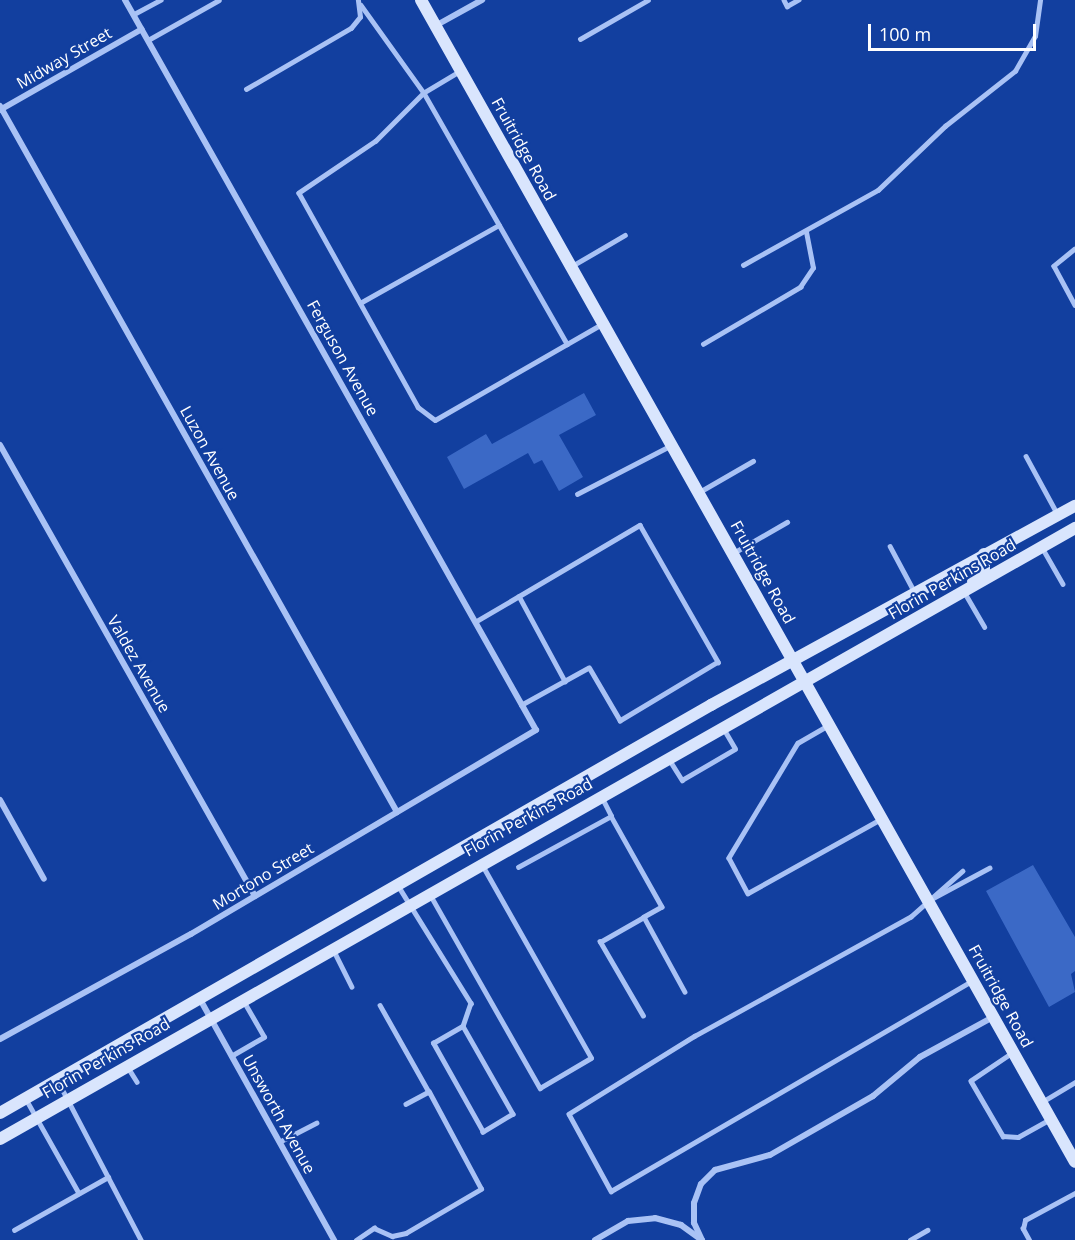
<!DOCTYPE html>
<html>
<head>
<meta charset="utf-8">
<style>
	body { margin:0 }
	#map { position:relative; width:1075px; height:1240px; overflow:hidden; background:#123f9f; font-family:"Open Sans",sans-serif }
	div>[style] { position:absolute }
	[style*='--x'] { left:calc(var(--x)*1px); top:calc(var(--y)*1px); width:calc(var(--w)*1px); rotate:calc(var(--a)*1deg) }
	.building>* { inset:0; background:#3b69c6 }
	.service>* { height:4.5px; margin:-2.25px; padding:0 2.25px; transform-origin:2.25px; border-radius:2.25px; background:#a9c2f5 }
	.minor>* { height:6px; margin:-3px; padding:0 3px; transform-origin:3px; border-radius:3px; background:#a9c2f5 }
	.secondary>* { height:12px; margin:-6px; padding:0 6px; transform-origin:6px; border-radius:6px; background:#d9e5fd }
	span { translate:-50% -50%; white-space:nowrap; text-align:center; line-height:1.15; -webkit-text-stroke:4.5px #123f9f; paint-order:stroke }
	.street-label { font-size:16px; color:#fff }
	.scale { position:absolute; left:868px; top:24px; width:168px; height:27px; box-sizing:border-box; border:3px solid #fff; border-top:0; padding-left:8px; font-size:18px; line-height:21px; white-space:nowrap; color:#fff; -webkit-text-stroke:4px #123f9f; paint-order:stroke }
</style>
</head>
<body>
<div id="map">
	<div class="building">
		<i style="clip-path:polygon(584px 393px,596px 415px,559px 435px,583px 477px,559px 491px,542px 460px,534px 464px,528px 453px,464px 489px,447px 457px,486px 434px,492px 444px)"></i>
		<i style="clip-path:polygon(1033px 865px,1075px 937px,1075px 971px,1071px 974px,1075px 992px,1049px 1007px,986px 891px)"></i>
	</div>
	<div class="service">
		<i style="--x:784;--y:0;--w:7;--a:63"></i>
		<i style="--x:787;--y:6;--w:13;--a:-29"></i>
		<i style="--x:361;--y:5;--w:108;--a:54.4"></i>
		<i style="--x:424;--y:93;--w:289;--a:60.3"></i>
		<i style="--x:134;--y:14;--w:30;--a:-28"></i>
		<i style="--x:580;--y:39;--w:78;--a:-29.8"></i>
		<i style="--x:148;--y:40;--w:81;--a:-29.4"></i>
		<i style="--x:459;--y:72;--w:41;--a:149"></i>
		<i style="--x:424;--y:93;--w:68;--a:135"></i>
		<i style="--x:376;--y:141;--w:93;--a:146"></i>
		<i style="--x:299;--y:193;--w:245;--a:60.9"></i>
		<i style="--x:418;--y:407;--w:21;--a:37"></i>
		<i style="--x:435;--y:420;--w:193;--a:-29.9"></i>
		<i style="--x:246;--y:89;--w:121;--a:-30.2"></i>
		<i style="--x:351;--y:28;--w:14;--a:-51"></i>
		<i style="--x:360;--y:17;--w:17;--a:-97"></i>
		<i style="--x:1075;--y:249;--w:27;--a:141"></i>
		<i style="--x:1054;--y:266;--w:44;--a:61.7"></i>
		<i style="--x:743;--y:265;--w:154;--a:-29.1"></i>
		<i style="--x:878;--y:190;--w:93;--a:-43.7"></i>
		<i style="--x:945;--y:126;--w:89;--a:-38.2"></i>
		<i style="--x:1015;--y:71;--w:40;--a:-60.3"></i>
		<i style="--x:1035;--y:36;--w:36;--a:-82"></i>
		<i style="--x:572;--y:266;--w:61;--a:-30.3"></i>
		<i style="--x:360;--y:303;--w:159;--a:-29.3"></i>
		<i style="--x:703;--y:344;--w:113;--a:-30.4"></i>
		<i style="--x:800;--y:287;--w:23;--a:-56"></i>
		<i style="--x:813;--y:268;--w:37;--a:-101"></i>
		<i style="--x:1026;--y:456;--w:67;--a:61.5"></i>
		<i style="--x:701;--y:491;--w:60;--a:-30"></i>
		<i style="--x:577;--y:494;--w:105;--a:-27.3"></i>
		<i style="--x:890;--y:546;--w:51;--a:61.9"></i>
		<i style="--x:1043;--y:549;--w:40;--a:60.3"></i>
		<i style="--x:735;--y:552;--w:60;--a:-30"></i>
		<i style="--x:965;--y:593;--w:39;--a:60"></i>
		<i style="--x:519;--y:596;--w:97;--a:61.6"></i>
		<i style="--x:475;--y:622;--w:191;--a:-30.5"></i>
		<i style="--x:640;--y:525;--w:158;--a:60.3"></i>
		<i style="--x:718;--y:662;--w:114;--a:149"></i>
		<i style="--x:620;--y:721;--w:61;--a:-120.3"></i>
		<i style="--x:589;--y:668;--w:77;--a:151.1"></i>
		<i style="--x:828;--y:726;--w:34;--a:150"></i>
		<i style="--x:798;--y:743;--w:134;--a:121"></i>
		<i style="--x:729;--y:858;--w:40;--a:62"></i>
		<i style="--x:748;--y:893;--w:152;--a:-29.1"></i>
		<i style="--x:669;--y:759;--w:25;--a:58"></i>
		<i style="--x:682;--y:780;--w:61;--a:-30.3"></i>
		<i style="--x:735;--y:749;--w:22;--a:-120"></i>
		<i style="--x:611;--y:816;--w:104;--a:60.7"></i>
		<i style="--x:662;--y:907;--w:21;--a:151"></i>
		<i style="--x:644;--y:917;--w:85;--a:61.3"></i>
		<i style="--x:518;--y:867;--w:106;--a:-28.7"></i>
		<i style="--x:611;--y:816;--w:20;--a:-117"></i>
		<i style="--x:963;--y:871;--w:69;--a:138.5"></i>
		<i style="--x:911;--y:917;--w:247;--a:151.1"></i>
		<i style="--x:695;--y:1036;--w:148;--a:148.2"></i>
		<i style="--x:569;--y:1114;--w:88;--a:61.4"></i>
		<i style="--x:611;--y:1191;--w:418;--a:-30.2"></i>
		<i style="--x:399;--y:887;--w:137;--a:58.2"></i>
		<i style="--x:471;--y:1003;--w:24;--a:109"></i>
		<i style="--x:431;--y:896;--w:221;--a:60.4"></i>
		<i style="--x:540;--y:1088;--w:59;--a:-30.5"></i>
		<i style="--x:591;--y:1058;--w:219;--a:-119.5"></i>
		<i style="--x:933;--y:898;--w:64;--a:-28.2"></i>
		<i style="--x:333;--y:949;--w:42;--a:63.4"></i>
		<i style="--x:380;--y:1005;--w:100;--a:60.6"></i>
		<i style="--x:643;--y:1016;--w:86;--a:-120.2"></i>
		<i style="--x:600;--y:942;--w:51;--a:-29.6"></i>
		<i style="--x:463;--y:1026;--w:101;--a:60.4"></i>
		<i style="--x:513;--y:1114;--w:35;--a:149"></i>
		<i style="--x:483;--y:1132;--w:102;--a:-119.3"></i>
		<i style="--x:433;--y:1043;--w:34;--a:-30"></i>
		<i style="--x:1011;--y:1054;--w:48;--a:146"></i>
		<i style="--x:971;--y:1081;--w:64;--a:59.8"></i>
		<i style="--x:1003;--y:1136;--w:15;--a:4"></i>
		<i style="--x:1018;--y:1137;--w:37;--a:-29"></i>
		<i style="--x:231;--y:1056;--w:38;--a:-30"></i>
		<i style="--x:264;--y:1037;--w:39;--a:-120"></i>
		<i style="--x:129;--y:1069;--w:15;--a:58"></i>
		<i style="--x:58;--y:1081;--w:179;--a:62.4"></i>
		<i style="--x:26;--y:1099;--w:108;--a:60.6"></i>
		<i style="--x:1042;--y:1102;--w:39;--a:-31"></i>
		<i style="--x:279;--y:1142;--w:42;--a:-27.2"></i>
		<i style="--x:14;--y:1230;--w:108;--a:-29.4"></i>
		<i style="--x:356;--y:1240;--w:22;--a:-34"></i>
		<i style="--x:374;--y:1228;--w:20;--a:24"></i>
		<i style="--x:392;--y:1236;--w:14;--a:-12"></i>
		<i style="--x:406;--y:1233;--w:87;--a:-30.4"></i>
		<i style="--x:481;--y:1189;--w:110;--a:-118.2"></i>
		<i style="--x:429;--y:1092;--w:26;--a:152"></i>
		<i style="--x:910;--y:1240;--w:20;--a:-30"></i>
		<i style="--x:1029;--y:1240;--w:13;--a:-119"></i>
		<i style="--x:1023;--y:1229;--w:9;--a:-77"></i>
		<i style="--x:1025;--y:1220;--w:57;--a:-28.4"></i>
	</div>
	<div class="minor">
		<i style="--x:435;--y:26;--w:54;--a:-29"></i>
		<i style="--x:0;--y:106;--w:810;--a:60.65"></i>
		<i style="--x:0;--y:110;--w:163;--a:-29.7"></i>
		<i style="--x:0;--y:445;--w:518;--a:60.52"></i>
		<i style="--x:0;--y:800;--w:90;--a:60.9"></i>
		<i style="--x:201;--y:1001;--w:274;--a:60.9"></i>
		<i style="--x:0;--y:1039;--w:218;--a:-28.8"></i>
		<i style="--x:191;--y:934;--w:401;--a:-30.6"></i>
		<i style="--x:536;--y:730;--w:838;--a:-119.38"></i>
		<i style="--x:595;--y:1240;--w:38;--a:-30"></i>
		<i style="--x:628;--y:1221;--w:27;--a:-6"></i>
		<i style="--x:655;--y:1218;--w:27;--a:15"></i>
		<i style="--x:681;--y:1225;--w:26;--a:36"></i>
		<i style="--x:702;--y:1240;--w:19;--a:-115"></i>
		<i style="--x:694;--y:1223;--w:20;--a:-90"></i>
		<i style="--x:694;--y:1203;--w:20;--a:-70"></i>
		<i style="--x:701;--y:1184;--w:20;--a:-45"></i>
		<i style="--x:715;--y:1170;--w:57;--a:-15.3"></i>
		<i style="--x:770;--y:1155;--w:119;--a:-29.8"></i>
		<i style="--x:873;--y:1096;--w:61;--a:-39.7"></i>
		<i style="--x:920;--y:1057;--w:83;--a:-28.7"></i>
	</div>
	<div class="secondary">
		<i style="--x:421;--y:0;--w:1333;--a:60.63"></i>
		<i style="--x:973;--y:581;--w:17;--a:-50"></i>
		<i style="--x:984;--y:568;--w:14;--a:-90"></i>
		<i style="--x:0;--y:1113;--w:820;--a:-29.85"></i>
		<i style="--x:711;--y:705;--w:415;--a:-28.7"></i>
		<i style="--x:0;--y:1139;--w:1237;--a:-29.61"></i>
	</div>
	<div class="street-label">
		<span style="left:64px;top:58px;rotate:-30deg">Midway Street</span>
		<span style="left:524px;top:149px;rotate:61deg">Fruitridge Road</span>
		<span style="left:343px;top:358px;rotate:61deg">Ferguson Avenue</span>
		<span style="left:210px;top:453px;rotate:61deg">Luzon Avenue</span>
		<span style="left:763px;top:572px;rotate:61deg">Fruitridge Road</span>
		<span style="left:952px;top:579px;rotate:-30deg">Florin Perkins Road</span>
		<span style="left:139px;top:664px;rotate:60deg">Valdez Avenue</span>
		<span style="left:528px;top:817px;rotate:-29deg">Florin Perkins Road</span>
		<span style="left:263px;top:876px;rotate:-31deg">Mortono Street</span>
		<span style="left:1001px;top:996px;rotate:61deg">Fruitridge Road</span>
		<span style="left:106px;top:1058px;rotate:-30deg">Florin Perkins Road</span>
		<span style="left:279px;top:1114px;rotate:61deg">Unsworth Avenue</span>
	</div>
	<div class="scale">100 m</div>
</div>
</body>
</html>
